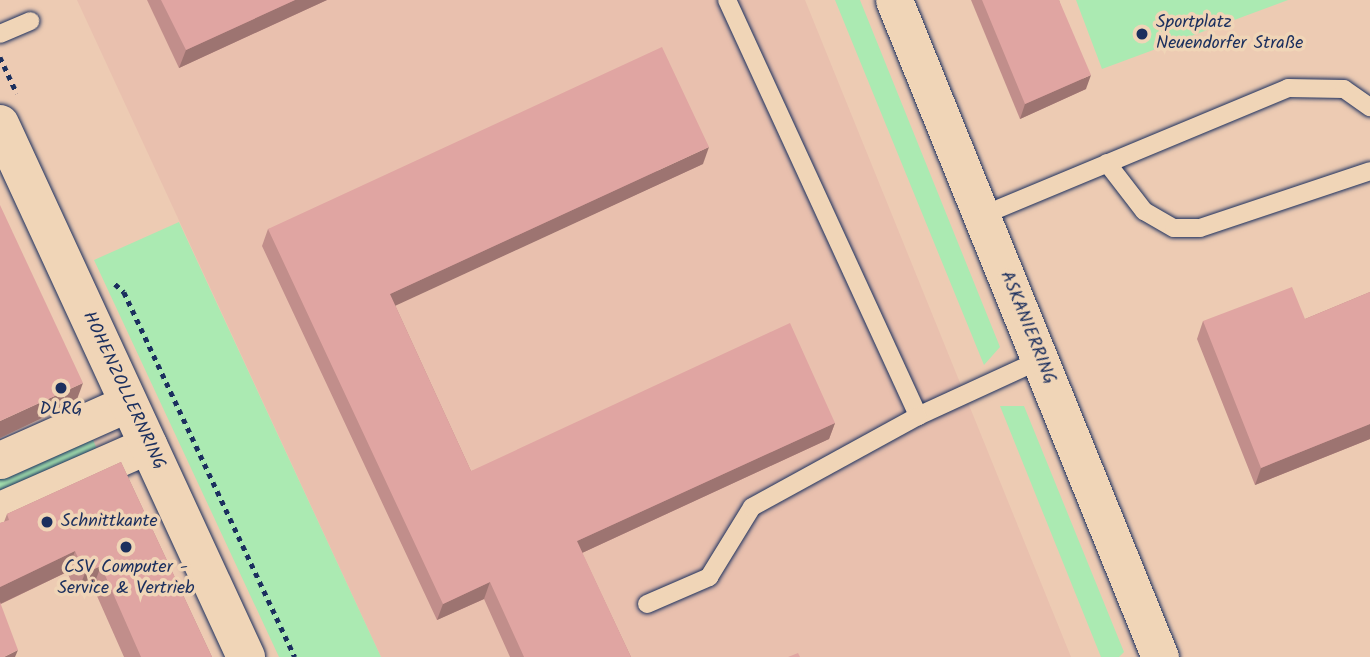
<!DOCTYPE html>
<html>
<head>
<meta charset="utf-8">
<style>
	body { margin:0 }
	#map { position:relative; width:1370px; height:657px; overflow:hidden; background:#edcbb3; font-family:Kalam,sans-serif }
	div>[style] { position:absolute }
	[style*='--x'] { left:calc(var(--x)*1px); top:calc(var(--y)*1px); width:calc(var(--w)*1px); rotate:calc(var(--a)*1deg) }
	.built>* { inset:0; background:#e9c0ae }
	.green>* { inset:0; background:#abeab2 }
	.path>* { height:4.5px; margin-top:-2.25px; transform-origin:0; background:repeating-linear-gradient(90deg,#1b2f5e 0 5px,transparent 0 10px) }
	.roads { filter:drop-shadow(0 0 2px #1b2f5e) drop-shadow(0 0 2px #1b2f5e) }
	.lane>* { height:18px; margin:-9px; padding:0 9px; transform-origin:9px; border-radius:9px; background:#f0d5b7 }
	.street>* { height:37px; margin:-18.5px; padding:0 18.5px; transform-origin:18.5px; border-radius:18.5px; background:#f0d5b7 }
	.secondary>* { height:38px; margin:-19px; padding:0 19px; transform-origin:19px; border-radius:19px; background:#f0d5b7 }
	.wall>* { inset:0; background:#c18e8b }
	.shaded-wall>* { inset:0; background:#9d7471 }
	.building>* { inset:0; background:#e0a5a2 }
	.dots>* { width:19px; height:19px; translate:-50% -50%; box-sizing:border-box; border:4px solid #f0d5b7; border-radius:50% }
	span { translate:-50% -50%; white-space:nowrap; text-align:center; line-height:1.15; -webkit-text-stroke:7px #f0d5b7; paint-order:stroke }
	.poi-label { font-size:18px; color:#1b2f5e }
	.left { translate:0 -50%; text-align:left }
	.street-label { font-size:18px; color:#1b2f5e }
</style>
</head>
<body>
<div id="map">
	<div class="built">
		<i style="clip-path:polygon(77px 0,805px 0,1071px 657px,381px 657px)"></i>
	</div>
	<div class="green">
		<i style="clip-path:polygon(835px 0,860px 0,1000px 347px,984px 365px)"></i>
		<i style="clip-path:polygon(1076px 0,1288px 0,1102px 69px)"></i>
		<i style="clip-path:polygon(179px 222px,381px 657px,279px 657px,94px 260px)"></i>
		<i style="clip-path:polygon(1000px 406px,1024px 406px,1124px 652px,1119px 657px,1101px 657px)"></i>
		<i style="clip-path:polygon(92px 437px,98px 452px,0 500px,0 474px)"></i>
	</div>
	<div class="path">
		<i style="--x:0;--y:57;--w:40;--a:65"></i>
		<i style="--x:115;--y:284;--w:12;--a:42"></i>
		<i style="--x:124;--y:292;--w:403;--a:64.9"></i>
	</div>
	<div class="roads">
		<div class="lane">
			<i style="--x:727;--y:0;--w:458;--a:65.3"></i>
			<i style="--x:918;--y:416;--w:134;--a:-24.7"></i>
			<i style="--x:0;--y:34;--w:33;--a:-23"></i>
			<i style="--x:1107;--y:163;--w:61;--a:52.4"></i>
			<i style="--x:1144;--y:211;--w:34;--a:30"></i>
			<i style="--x:1174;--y:228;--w:26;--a:0"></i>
			<i style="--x:1200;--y:228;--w:179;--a:-18.5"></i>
			<i style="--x:981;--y:216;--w:333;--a:-22.6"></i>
			<i style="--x:1288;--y:88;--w:56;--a:1"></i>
			<i style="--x:1344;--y:89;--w:32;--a:35"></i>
			<i style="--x:647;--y:604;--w:68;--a:-23.5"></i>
			<i style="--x:709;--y:577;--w:82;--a:-58.4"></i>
			<i style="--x:752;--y:507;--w:189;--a:-28.7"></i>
		</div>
		<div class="street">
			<i style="--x:894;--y:0;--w:709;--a:67.96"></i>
			<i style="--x:0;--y:460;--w:140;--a:-24"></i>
			<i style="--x:0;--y:510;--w:162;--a:-23.7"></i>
		</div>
		<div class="secondary">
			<i style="--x:0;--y:124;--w:587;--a:65.22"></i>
		</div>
	</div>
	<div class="wall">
		<i style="clip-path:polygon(147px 0,327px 0,179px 68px)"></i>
		<i style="clip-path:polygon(971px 0,1059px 0,1086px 89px,1020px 119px)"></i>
		<i style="clip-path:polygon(703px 164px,395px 305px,471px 471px,835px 423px,829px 439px,582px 553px,631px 657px,510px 657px,484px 599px,437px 620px,262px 246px,268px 229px)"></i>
		<i style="clip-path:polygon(1370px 292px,1370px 439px,1255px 485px,1197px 339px,1203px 321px,1305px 319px)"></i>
		<i style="clip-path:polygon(121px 462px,212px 657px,124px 657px,93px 587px,77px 594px,67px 572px,1px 604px,0 657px,0 523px,4px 522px,7px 514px)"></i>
	</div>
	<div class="shaded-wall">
		<i style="clip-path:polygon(295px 0,327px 0,179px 68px,186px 50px)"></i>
		<i style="clip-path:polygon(1091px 75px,1086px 89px,1020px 119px,1025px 104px)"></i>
		<i style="clip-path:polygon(709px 147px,703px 164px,384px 311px,390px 294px)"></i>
		<i style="clip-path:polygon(83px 383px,76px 402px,0 438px,0 421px)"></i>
		<i style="clip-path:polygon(835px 423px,829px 439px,571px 558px,577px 541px)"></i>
		<i style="clip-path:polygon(1370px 424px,1370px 439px,1255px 485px,1261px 468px)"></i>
		<i style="clip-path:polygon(75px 551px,67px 572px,0 604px,0 587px)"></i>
		<i style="clip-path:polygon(101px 566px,93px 587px,77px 594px,85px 573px)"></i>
		<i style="clip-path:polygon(490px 582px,484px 599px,437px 620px,443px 604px)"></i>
		<i style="clip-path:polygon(18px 650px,15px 657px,4px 657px)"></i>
	</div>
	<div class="building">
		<i style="clip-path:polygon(161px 0,295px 0,186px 50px)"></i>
		<i style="clip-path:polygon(982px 0,1059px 0,1091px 75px,1025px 104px)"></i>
		<i style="clip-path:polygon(662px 47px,709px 147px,390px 294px,471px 471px,790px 323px,835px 423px,577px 541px,631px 657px,524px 657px,490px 582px,443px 604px,268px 229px)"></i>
		<i style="clip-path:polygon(0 205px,83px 383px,0 421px)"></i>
		<i style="clip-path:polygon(1292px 287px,1305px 319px,1370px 292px,1370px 424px,1261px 468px,1203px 321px)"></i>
		<i style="clip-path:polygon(121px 462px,212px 657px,141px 657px,101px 566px,85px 573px,75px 551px,0 587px,0 523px,9px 520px,7px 514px)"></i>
		<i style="clip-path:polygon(0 602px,18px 650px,4px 657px,0 657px)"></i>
		<i style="clip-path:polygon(798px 653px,800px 657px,788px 657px)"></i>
	</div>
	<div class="dots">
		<i style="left:1142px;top:34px;background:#1b2f5e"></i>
		<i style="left:61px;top:388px;background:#1b2f5e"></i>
		<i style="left:47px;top:522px;background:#1b2f5e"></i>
		<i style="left:126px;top:547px;background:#1b2f5e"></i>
	</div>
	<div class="poi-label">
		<span class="left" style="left:1156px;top:34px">Sportplatz<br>Neuendorfer Straße</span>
		<span style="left:61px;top:410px">DLRG</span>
		<span class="left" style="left:61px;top:522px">Schnittkante</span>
		<span style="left:126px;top:579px">CSV Computer -<br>Service &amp; Vertrieb</span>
	</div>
	<div class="street-label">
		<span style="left:1027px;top:328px;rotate:68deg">ASKANIERRING</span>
		<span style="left:123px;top:391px;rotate:65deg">HOHENZOLLERNRING</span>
	</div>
</div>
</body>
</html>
